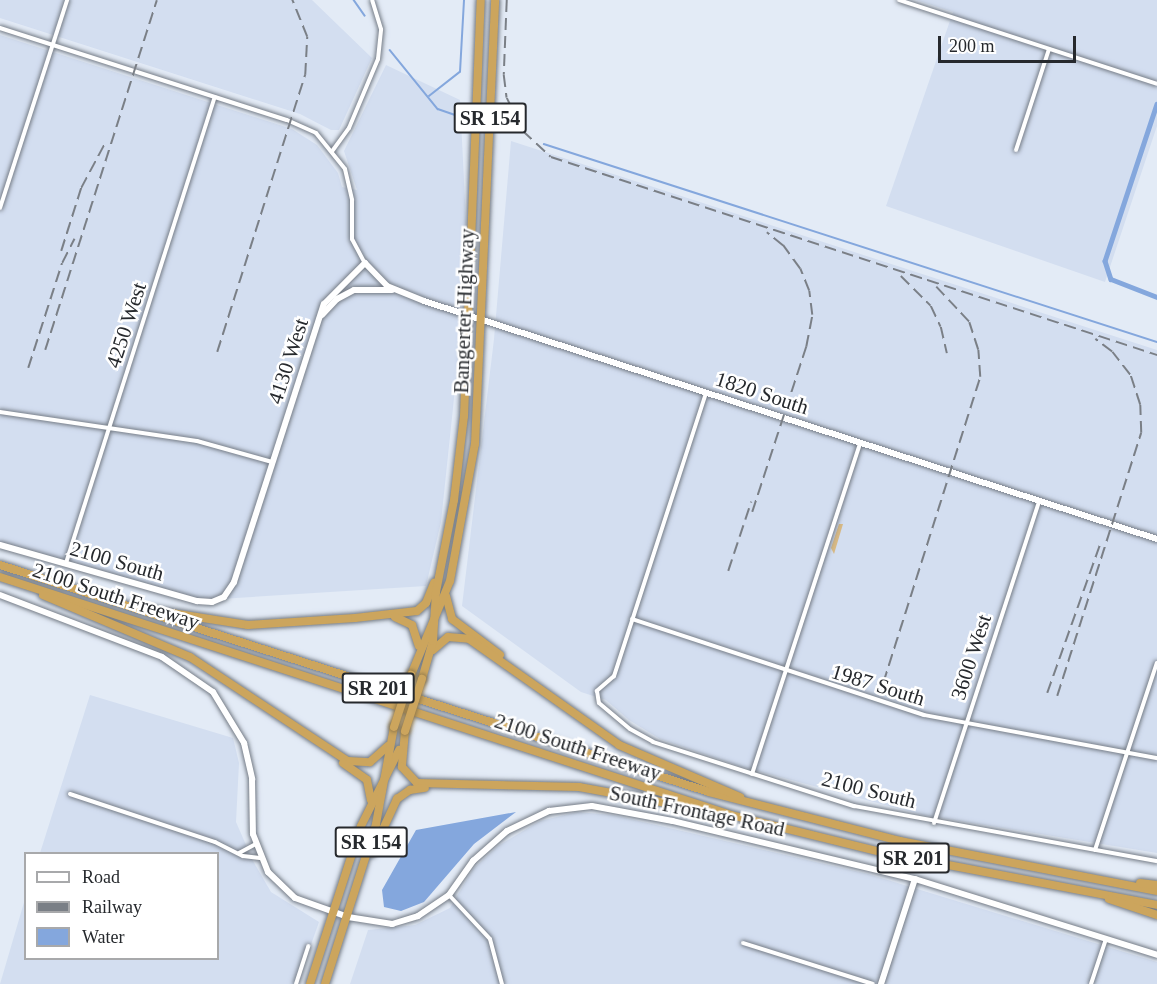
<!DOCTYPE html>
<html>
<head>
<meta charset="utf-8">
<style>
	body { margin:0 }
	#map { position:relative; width:1157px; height:984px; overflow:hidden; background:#e3ebf6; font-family:"Times New Roman",serif }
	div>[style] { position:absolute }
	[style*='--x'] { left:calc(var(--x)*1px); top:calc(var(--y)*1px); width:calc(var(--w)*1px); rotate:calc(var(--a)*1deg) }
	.built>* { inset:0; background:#d3def0 }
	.green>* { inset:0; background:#d9ba84 }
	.water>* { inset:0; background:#84a7dd }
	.stream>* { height:1.5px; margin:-0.75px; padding:0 0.75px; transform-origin:0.75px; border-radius:0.75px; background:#84a7dd }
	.canal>* { height:4.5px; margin:-2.25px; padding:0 2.25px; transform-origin:2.25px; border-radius:2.25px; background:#84a7dd }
	.roads { filter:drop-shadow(0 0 2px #757c86) drop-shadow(0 0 2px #757c86) }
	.street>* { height:4px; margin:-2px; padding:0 2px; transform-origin:2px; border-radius:2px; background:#fff }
	.secondary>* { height:6px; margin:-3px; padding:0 3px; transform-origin:3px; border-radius:3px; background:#fff }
	.highway>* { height:8px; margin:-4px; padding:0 4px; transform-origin:4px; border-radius:4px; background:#cca55d }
	.rail>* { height:1.5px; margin-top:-0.75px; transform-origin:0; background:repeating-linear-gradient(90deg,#7a7f86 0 12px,transparent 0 18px) }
	.bridges { filter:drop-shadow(0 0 2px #927a4c) drop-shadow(0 0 2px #927a4c) }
	.highway-bridge>* { height:8px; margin:-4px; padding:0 4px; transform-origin:4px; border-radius:4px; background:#cca55d }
	span { translate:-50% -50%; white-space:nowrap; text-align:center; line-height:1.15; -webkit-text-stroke:5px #fff; paint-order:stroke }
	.shield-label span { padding:2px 4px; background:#fff; border:2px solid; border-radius:4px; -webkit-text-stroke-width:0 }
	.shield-label { font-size:20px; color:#26292d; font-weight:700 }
	.street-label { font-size:21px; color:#26292d }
	.legend { position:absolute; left:24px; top:852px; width:195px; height:108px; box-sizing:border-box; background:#fff; border:2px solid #a8a9ab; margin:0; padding:8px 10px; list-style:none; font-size:18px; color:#26292d }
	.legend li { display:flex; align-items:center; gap:12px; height:30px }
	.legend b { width:30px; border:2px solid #a8a9ab }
	.scale { position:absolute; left:938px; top:36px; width:138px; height:27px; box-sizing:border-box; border:3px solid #26292d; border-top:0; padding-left:8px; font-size:18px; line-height:21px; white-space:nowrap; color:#26292d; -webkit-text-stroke:4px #fff; paint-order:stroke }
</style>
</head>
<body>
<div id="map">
	<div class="built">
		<i style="clip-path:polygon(0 0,312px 0,372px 58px,339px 130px,331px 130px,300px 114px,0 18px)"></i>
		<i style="clip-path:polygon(916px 0,1157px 0,1157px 126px,1105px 282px,886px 206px,953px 12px)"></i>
		<i style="clip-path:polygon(0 35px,292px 129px,317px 145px,338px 173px,342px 187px,357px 190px,344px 151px,386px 65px,460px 100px,466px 222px,458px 360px,441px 522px,426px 586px,204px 600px,0 542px)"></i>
		<i style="clip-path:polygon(511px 141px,1157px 350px,1157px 853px,923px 815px,742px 767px,660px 739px,629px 720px,606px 700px,581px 692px,462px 606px,494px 339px)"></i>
		<i style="clip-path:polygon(90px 695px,233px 738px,239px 763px,236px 822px,253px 861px,271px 892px,319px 922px,297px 984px,0 984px,25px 899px,26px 958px,218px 958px,218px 854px,40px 853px)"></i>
		<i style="clip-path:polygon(577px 812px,613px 815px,868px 874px,1157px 962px,1157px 984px,350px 984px,368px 930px,415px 925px,450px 908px,473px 869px,498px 846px,540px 821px)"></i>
	</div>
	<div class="green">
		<i style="clip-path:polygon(839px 524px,843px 524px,834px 554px,831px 548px)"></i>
	</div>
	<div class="water">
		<i style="clip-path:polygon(516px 812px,474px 844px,424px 902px,401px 911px,384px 907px,382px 890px,416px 830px)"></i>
	</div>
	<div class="stream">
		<i style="--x:354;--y:0;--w:19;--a:55"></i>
		<i style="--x:390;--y:50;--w:76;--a:50.9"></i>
		<i style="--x:438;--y:109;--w:24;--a:19"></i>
		<i style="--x:429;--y:96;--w:39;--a:-38"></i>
		<i style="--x:460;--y:72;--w:72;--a:-86.8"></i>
		<i style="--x:544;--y:144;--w:644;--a:17.9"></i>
	</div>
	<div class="canal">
		<i style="--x:1157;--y:104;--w:165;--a:108.3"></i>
		<i style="--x:1105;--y:261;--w:19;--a:72"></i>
		<i style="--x:1111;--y:279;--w:49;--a:21.4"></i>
	</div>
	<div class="roads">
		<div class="street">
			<i style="--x:899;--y:0;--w:271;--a:18"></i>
			<i style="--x:0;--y:28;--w:301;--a:17.8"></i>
			<i style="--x:287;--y:120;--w:32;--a:24"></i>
			<i style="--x:316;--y:133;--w:46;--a:51.1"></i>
			<i style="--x:345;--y:169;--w:32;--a:77"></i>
			<i style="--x:352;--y:200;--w:39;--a:90"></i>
			<i style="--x:352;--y:239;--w:27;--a:62"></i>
			<i style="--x:333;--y:150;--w:27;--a:-54"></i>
			<i style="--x:349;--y:128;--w:75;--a:-67.2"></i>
			<i style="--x:378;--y:59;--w:30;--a:-84"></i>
			<i style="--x:381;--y:29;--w:30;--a:-107"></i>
			<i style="--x:1016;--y:150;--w:106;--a:-71.9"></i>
			<i style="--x:0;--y:208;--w:219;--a:-72.1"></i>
			<i style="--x:706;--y:393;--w:298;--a:108"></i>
			<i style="--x:614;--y:676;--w:23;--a:139"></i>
			<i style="--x:597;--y:691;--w:12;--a:81"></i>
			<i style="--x:599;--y:703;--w:40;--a:40"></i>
			<i style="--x:630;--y:729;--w:26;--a:29"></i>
			<i style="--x:653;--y:742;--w:211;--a:17.7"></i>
			<i style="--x:854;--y:806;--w:308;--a:10.3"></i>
			<i style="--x:0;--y:412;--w:199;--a:8.4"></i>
			<i style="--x:197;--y:441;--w:78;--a:15.6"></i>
			<i style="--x:66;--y:563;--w:489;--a:-72.3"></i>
			<i style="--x:632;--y:619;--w:307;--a:18.2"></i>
			<i style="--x:924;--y:715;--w:237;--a:10.5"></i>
			<i style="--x:752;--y:774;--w:348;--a:-71.9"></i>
			<i style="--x:70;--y:794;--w:153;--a:18.3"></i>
			<i style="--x:215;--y:842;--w:31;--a:27"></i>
			<i style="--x:243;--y:856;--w:17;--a:7"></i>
			<i style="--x:934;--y:823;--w:339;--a:-71.9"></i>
			<i style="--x:1095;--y:850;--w:197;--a:-71.7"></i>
			<i style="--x:239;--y:853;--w:19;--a:-28"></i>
			<i style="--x:449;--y:895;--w:60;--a:47"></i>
			<i style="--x:490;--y:939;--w:47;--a:75.1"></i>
			<i style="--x:743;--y:943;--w:136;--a:17.5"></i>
			<i style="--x:296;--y:984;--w:40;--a:-72"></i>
			<i style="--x:1091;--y:984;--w:47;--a:-71.6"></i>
		</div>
		<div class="secondary">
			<i style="--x:322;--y:315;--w:22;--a:-47"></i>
			<i style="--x:337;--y:299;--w:19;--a:-28"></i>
			<i style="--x:354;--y:290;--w:38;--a:0"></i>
			<i style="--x:0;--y:545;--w:205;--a:15.9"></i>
			<i style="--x:197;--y:601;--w:15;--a:4"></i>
			<i style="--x:212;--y:602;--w:13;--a:-23"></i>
			<i style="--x:224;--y:597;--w:18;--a:-56"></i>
			<i style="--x:234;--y:582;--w:292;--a:-72.1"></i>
			<i style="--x:324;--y:304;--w:58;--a:-45"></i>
			<i style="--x:365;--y:263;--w:32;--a:46"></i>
			<i style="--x:387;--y:286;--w:40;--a:22"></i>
			<i style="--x:424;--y:301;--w:771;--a:17.99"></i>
			<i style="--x:0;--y:595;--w:173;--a:20.9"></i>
			<i style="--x:162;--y:657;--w:62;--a:34.5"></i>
			<i style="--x:213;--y:692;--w:60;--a:58.7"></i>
			<i style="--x:244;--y:743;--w:37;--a:77"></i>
			<i style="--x:252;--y:779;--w:55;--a:89"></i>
			<i style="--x:253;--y:834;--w:41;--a:68.5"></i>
			<i style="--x:268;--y:872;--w:37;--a:44"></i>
			<i style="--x:295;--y:898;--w:56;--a:19.7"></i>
			<i style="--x:348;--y:917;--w:45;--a:9"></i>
			<i style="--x:392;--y:924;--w:27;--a:-17"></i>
			<i style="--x:418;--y:916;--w:37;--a:-34"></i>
			<i style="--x:449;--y:895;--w:42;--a:-54.8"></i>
			<i style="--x:473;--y:861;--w:45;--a:-41.4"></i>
			<i style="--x:507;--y:831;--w:47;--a:-25.5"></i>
			<i style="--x:549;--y:811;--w:43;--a:-6.6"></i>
			<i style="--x:592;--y:806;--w:82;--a:10.5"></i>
			<i style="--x:673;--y:821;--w:249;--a:13.5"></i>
			<i style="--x:915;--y:879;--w:254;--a:17.4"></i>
			<i style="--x:881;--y:984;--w:110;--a:-72.1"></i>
		</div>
		<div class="highway">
			<i style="--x:0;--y:565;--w:744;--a:17.75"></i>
			<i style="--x:709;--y:792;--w:197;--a:14.4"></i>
			<i style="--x:900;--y:841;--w:262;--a:11"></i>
			<i style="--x:0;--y:577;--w:769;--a:18.03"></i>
			<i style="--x:731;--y:815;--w:154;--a:13.9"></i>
			<i style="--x:880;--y:852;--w:282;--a:10.8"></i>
			<i style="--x:43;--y:595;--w:160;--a:22.9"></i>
			<i style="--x:190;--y:657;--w:189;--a:33.4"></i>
			<i style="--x:348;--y:761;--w:22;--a:3"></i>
			<i style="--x:370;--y:762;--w:24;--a:-42"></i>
			<i style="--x:446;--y:596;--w:24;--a:75"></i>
			<i style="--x:452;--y:619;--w:60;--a:36.9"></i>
			<i style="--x:152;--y:610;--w:97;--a:8.9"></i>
			<i style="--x:248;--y:625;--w:107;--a:-3.7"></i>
			<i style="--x:355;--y:618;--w:62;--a:-6.4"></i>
			<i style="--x:417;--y:611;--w:12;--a:-42"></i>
			<i style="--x:426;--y:603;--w:22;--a:-68"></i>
			<i style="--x:395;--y:617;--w:19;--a:25"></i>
			<i style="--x:412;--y:625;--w:22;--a:72"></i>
			<i style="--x:433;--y:650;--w:20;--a:-41"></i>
			<i style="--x:448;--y:637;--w:21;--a:5"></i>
			<i style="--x:469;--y:639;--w:184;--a:35.2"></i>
			<i style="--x:619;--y:745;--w:132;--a:23.3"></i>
			<i style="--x:411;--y:675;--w:102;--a:-67.5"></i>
			<i style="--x:450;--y:581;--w:139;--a:-79.7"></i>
			<i style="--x:475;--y:444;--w:444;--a:-87.4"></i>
			<i style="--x:422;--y:679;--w:40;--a:-74"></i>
			<i style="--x:433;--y:641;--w:49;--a:-86.5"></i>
			<i style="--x:436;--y:592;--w:94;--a:-78.9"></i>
			<i style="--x:454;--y:500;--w:85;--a:-83.2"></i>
			<i style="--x:464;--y:416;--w:416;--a:-87.7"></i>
			<i style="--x:405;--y:731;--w:36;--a:95"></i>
			<i style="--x:402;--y:767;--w:22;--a:47"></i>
			<i style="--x:417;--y:783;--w:162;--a:1.4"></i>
			<i style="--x:579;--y:787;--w:122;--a:10.4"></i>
			<i style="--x:343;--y:763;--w:29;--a:35"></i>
			<i style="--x:367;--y:780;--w:20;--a:79"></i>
			<i style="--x:372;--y:853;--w:60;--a:-65.2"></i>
			<i style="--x:397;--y:799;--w:16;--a:-35"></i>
			<i style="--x:410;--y:790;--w:15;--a:-8"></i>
			<i style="--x:1140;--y:883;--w:17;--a:7"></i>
			<i style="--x:1109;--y:899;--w:51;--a:18.4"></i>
			<i style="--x:310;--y:984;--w:166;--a:-72.1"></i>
			<i style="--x:361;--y:826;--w:85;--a:-63.4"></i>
			<i style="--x:325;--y:984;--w:168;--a:-72.3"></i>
			<i style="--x:376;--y:824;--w:99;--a:-79.5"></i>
		</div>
	</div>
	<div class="rail">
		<i style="--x:507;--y:0;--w:75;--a:92.3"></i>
		<i style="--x:504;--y:75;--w:23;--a:83"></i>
		<i style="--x:507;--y:98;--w:37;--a:64"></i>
		<i style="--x:523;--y:131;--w:38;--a:43"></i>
		<i style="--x:551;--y:157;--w:638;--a:18.09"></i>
		<i style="--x:61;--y:251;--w:66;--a:-72.4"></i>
		<i style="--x:81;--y:188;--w:51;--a:-61.9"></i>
		<i style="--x:901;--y:276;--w:42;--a:45"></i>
		<i style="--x:931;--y:306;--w:23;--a:65"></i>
		<i style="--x:941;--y:327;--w:27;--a:77"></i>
		<i style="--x:45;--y:350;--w:367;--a:-72.3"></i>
		<i style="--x:217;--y:352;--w:291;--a:-72.4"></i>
		<i style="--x:305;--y:75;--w:38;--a:-87"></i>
		<i style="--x:307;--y:37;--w:40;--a:-112"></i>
		<i style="--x:28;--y:368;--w:110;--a:-72.1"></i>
		<i style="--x:62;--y:263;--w:27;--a:-63"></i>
		<i style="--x:752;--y:512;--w:174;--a:-71.9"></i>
		<i style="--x:806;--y:347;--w:33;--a:-79"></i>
		<i style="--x:812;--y:315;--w:24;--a:-97"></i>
		<i style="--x:809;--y:291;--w:24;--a:-112"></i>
		<i style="--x:800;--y:269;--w:29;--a:-126"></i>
		<i style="--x:783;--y:246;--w:21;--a:-141"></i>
		<i style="--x:728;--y:571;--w:73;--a:-71.6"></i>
		<i style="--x:883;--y:683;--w:321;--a:-72.4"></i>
		<i style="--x:980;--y:377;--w:27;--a:-94"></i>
		<i style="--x:978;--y:350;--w:29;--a:-108"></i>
		<i style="--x:969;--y:322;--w:48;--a:-133.3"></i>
		<i style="--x:1047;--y:693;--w:161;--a:-70.4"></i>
		<i style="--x:1057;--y:696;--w:276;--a:-72.3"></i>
		<i style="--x:1141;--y:433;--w:28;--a:-92"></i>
		<i style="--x:1140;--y:405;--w:32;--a:-108"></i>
		<i style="--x:1130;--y:375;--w:29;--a:-128"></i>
		<i style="--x:1112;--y:352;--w:21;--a:-143"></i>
	</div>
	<div class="bridges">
		<div class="highway-bridge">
			<i style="--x:394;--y:727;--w:55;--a:-71.9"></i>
			<i style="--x:405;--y:731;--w:55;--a:-71.9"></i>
		</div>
	</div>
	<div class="shield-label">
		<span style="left:490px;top:118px">SR 154</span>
		<span style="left:378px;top:688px">SR 201</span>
		<span style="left:371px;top:842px">SR 154</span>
		<span style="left:913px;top:858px">SR 201</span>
	</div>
	<div class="street-label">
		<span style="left:464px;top:311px;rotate:-88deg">Bangerter Highway</span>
		<span style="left:126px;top:325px;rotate:-72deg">4250 West</span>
		<span style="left:288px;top:361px;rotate:-72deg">4130 West</span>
		<span style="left:762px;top:393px;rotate:18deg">1820 South</span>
		<span style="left:117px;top:561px;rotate:16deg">2100 South</span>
		<span style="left:116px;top:596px;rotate:18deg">2100 South Freeway</span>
		<span style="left:971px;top:657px;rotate:-72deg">3600 West</span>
		<span style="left:878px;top:685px;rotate:17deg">1987 South</span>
		<span style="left:578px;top:747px;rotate:18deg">2100 South Freeway</span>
		<span style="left:869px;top:790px;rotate:14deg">2100 South</span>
		<span style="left:697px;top:811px;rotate:12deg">South Frontage Road</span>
	</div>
	<ul class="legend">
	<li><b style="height:8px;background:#fff"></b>Road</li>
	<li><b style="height:8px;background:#7a7f86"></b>Railway</li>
	<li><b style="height:16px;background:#84a7dd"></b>Water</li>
	</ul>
	<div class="scale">200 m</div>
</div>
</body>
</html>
